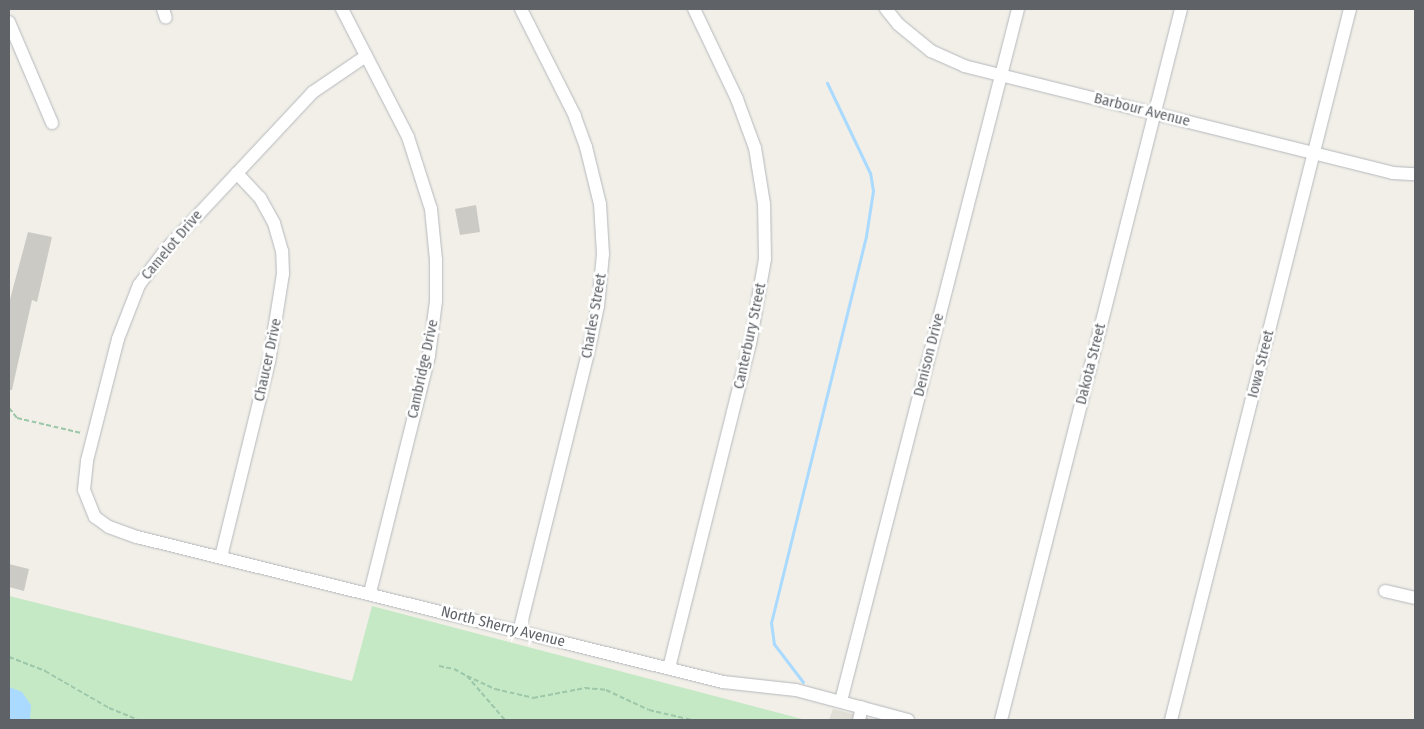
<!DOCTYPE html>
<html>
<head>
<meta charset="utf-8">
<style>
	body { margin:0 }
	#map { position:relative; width:1424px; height:729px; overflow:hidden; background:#f1efe8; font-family:"Fira Sans Condensed",sans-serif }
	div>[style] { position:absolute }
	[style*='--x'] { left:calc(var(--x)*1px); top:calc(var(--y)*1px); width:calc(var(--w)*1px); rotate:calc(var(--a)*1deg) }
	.education>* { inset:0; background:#e1ded6 }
	.green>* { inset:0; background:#c5e8c5 }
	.water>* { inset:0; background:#aadaff }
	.stream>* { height:3px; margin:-1.5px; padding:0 1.5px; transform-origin:1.5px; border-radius:1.5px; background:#aadaff }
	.building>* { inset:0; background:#cccac5 }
	.path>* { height:2px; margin-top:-1px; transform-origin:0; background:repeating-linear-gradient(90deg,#9cc7a9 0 5px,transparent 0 7.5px) }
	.roads { filter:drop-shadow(0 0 1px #b5b8bc) drop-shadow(0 0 1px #b5b8bc) }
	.minor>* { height:12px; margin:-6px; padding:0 6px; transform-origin:6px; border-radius:6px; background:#fff }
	span { translate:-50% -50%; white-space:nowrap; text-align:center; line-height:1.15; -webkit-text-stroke:5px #fff; paint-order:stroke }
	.street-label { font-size:15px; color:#5f6368 }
	.frame { position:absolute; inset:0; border:10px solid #5f6368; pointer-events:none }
</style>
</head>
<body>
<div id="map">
	<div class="education">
		<i style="clip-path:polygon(833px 709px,876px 720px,829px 720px)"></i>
	</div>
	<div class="green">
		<i style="clip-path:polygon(9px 596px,352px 681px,372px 606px,806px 720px,9px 720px)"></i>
	</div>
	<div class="water">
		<i style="clip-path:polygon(9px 687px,22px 692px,31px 705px,30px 720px,9px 720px)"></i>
	</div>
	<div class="stream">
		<i style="--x:803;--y:682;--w:48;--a:-127.3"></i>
		<i style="--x:774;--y:644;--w:21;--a:-98"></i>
		<i style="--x:771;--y:623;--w:398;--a:-76.2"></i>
		<i style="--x:866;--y:236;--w:46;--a:-81.2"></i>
		<i style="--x:873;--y:191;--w:18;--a:-99"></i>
		<i style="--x:870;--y:173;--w:100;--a:-115.5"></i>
	</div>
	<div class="building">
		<i style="clip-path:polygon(476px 205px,480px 232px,460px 235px,455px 209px)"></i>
		<i style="clip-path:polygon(28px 232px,52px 237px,37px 302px,32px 300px,12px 390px,9px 390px,9px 303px)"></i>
		<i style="clip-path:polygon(9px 564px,29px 569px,24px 591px,9px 587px)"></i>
	</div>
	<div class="path">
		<i style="--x:9;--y:408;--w:13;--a:51"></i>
		<i style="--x:17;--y:418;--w:66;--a:13.2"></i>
		<i style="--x:9;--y:657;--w:39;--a:21"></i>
		<i style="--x:45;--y:671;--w:74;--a:30"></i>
		<i style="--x:109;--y:708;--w:31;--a:22"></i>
		<i style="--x:439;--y:666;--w:15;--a:11"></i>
		<i style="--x:454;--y:669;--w:15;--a:28"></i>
		<i style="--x:467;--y:676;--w:58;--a:49.2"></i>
		<i style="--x:467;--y:676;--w:31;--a:25"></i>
		<i style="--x:495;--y:689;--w:39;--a:13"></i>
		<i style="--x:533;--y:698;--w:53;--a:-10.9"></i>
		<i style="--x:585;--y:688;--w:21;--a:5"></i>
		<i style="--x:606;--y:690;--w:47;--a:24.9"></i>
		<i style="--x:649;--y:710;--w:44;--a:13.1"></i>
		<i style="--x:362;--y:720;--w:2;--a:0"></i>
	</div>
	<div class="roads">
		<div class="minor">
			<i style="--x:163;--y:9;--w:9;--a:72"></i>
			<i style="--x:342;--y:9;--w:144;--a:62.7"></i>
			<i style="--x:408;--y:137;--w:76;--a:72.3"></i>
			<i style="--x:431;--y:209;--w:51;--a:84.4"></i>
			<i style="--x:436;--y:260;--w:41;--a:90"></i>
			<i style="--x:436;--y:301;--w:55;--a:97.3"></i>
			<i style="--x:429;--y:356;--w:244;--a:104"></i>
			<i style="--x:886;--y:9;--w:19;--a:51"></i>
			<i style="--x:898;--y:24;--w:43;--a:39.3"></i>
			<i style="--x:931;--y:51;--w:36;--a:24"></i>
			<i style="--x:964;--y:66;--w:442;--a:14"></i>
			<i style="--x:1393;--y:173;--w:22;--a:3"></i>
			<i style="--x:9;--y:22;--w:110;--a:66.9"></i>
			<i style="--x:366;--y:56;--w:64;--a:145.8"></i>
			<i style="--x:313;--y:92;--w:215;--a:133.1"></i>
			<i style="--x:166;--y:249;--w:45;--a:126.9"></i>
			<i style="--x:139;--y:285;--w:58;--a:111.3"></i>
			<i style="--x:118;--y:339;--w:126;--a:104.3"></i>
			<i style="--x:87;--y:461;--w:29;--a:96"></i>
			<i style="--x:84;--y:490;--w:29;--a:68"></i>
			<i style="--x:95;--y:517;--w:17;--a:36"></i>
			<i style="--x:109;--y:527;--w:30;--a:20"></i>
			<i style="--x:137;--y:537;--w:604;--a:13.9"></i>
			<i style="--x:723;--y:682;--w:73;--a:6.3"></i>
			<i style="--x:796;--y:690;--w:116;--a:15"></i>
			<i style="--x:221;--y:557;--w:201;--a:-76.2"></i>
			<i style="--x:269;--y:362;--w:89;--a:-81"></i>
			<i style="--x:283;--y:274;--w:23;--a:-92"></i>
			<i style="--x:282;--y:251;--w:29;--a:-106"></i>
			<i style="--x:274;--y:223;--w:29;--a:-119"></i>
			<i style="--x:260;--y:198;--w:34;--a:-133"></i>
			<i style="--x:1385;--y:591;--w:31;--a:13"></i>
			<i style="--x:519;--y:632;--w:287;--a:-76.1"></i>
			<i style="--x:588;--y:353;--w:48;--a:-78"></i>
			<i style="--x:598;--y:306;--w:52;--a:-84.5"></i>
			<i style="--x:603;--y:254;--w:50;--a:-93.4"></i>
			<i style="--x:600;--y:204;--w:59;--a:-103.8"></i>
			<i style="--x:586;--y:147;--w:33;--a:-110"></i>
			<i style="--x:575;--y:116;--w:120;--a:-116.8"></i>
			<i style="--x:669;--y:668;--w:334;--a:-76"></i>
			<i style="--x:750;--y:344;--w:86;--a:-80"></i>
			<i style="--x:765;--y:259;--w:55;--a:-91"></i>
			<i style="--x:764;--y:204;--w:57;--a:-99.1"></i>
			<i style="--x:755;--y:148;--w:52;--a:-110.2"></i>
			<i style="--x:737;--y:99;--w:100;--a:-115.5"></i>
			<i style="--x:841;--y:701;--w:714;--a:-75.65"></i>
			<i style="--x:859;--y:720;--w:13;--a:-77"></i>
			<i style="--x:1001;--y:720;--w:733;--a:-75.79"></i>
			<i style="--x:1171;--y:720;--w:733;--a:-75.87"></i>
		</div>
	</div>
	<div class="street-label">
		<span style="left:1142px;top:110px;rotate:14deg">Barbour Avenue</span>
		<span style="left:172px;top:245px;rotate:-50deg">Camelot Drive</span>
		<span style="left:594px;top:316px;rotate:-80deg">Charles Street</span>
		<span style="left:750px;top:336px;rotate:-78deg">Canterbury Street</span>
		<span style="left:929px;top:355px;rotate:-76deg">Denison Drive</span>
		<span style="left:268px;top:360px;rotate:-78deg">Chaucer Drive</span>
		<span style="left:1091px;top:364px;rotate:-76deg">Dakota Street</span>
		<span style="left:1261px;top:364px;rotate:-76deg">Iowa Street</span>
		<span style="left:423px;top:369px;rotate:-78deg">Cambridge Drive</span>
		<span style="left:503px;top:627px;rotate:14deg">North Sherry Avenue</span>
	</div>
	<div class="frame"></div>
</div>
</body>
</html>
